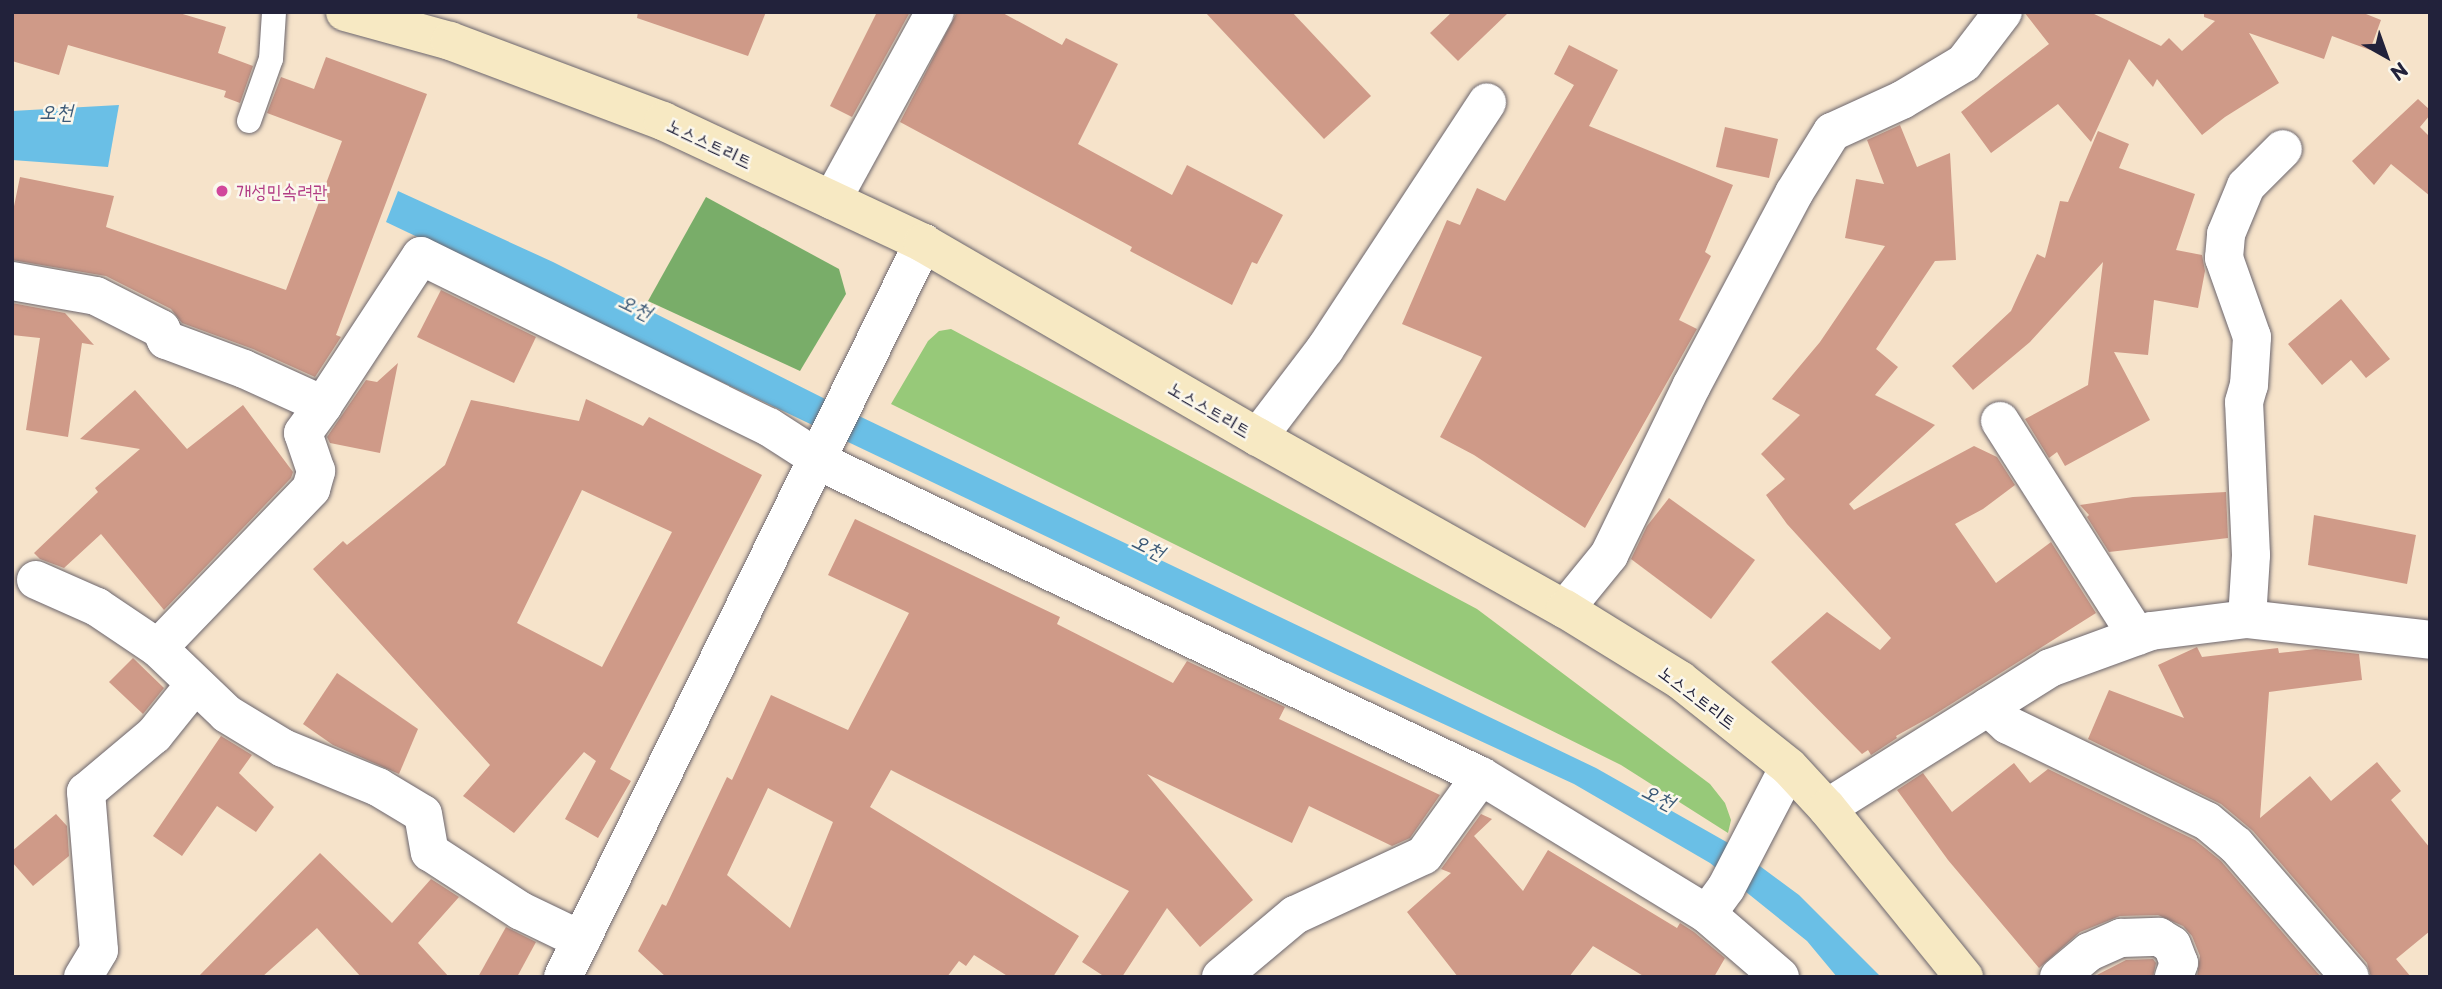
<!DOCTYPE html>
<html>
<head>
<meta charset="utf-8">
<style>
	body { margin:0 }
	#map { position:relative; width:2442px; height:989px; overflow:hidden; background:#f6e3ca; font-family:"Playpen Sans","Poor Story",sans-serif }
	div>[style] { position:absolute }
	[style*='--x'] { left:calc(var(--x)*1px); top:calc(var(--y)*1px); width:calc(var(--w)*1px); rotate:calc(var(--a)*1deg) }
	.green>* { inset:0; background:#97c979 }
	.forest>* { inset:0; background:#79ad69 }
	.water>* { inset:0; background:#6abfe6 }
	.building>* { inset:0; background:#cf9a88 }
	.roads { filter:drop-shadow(0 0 2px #6c666d) drop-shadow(0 0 2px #6c666d) }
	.service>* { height:24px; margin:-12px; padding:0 12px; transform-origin:12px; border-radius:12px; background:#fff }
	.minor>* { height:38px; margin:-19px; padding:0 19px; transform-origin:19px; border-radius:19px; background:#fff }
	.secondary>* { height:38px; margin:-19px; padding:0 19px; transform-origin:19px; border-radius:19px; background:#f7e9c3 }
	.dots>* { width:19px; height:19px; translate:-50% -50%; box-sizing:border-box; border:4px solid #fbf7ec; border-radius:50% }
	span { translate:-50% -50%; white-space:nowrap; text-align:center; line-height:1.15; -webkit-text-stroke:5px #fbf7ec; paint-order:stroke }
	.street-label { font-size:19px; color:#22223b }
	.hotel-label { font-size:19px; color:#b23c85 }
	.left { translate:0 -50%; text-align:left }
	.water-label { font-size:21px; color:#3b5977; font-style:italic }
	.frame { position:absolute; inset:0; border:14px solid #22223b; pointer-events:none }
	.north { position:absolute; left:2351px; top:21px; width:70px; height:70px; -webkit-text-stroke:5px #fbf7ec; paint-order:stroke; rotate:140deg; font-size:19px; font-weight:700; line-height:28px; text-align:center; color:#22223b }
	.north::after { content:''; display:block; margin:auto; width:24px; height:32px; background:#22223b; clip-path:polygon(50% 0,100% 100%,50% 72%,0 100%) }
</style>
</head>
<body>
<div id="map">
	<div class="green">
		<i style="clip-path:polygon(951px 329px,1477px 609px,1710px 784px,1725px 803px,1731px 820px,1728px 833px,1621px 765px,891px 404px,928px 341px,939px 331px)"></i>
	</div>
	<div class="forest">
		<i style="clip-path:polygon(706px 197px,839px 269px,846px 294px,800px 371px,648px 301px)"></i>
	</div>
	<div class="water">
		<i style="clip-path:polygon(119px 105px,108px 167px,12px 160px,12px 111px)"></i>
		<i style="clip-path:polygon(398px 191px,553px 262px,859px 416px,1596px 768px,1730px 844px,1799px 895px,1881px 977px,1837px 977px,1807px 941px,1710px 863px,1574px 784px,1333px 673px,386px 222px)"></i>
	</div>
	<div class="building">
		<i style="clip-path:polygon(12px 12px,176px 12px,226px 27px,218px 53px,253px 66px,240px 103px,224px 97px,226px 91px,68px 45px,59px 75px,12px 61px)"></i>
		<i style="clip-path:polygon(638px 12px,766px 12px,748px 56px,637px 18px)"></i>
		<i style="clip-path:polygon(877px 12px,910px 12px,852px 117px,830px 106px)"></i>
		<i style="clip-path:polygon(957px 12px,1001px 12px,1062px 45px,1066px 38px,1118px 64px,1078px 144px,1172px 195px,1187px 165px,1283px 215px,1257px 264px,1252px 262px,1232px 305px,1130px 251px,1132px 247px,900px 122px)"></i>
		<i style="clip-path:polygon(1205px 12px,1292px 12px,1371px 96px,1324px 139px)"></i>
		<i style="clip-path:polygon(1452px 12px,1509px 12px,1458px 61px,1430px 33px)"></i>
		<i style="clip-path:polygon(2024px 12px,2090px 12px,2161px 46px,2169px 38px,2182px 51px,2215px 21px,2204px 17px,2204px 12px,2361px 12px,2381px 20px,2370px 50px,2332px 36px,2324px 59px,2249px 33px,2279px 83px,2225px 117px,2202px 135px,2157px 79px,2153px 87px,2129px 59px,2091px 142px,2058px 104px,1991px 153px,1961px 112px,2049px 44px)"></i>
		<i style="clip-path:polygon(1569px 45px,1618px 70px,1589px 126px,1733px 185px,1705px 252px,1711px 256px,1679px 320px,1697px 329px,1585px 528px,1474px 455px,1440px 437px,1482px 357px,1402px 324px,1447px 220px,1460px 225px,1477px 188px,1505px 201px,1574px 85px,1554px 74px)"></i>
		<i style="clip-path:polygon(326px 57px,427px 94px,336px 335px,341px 337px,315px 377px,253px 349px,182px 323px,171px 309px,106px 276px,12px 260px,12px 216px,20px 177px,114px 196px,106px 227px,286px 290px,342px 141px,267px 113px,281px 77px,314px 89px)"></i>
		<i style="clip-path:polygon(2418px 99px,2430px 110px,2430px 115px,2420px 127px,2430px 137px,2430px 196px,2391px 164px,2374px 185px,2352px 161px)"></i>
		<i style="clip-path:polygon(1900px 125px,1917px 167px,1950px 153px,1956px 260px,1935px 261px,1876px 349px,1898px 367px,1875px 395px,1935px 425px,1849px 504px,1854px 510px,1974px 446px,1997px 457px,2015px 485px,1983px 509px,1955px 524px,1996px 583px,2051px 542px,2096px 613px,1932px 716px,1896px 736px,1897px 738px,1871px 755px,1868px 750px,1862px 754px,1771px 662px,1827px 612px,1880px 650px,1891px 638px,1787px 524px,1766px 495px,1785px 479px,1761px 454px,1800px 415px,1772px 399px,1820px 342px,1885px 246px,1845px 238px,1856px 179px,1884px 184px,1867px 140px)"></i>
		<i style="clip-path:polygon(1725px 127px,1778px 139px,1769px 178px,1716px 167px)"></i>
		<i style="clip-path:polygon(2098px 131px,2129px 144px,2119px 168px,2195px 194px,2176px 250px,2202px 255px,2205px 271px,2198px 308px,2154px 300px,2148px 355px,2114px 352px,2150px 420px,2065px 466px,2057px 452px,2049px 458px,2025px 419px,2088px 385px,2103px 262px,2030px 342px,1973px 390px,1952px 366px,2011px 311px,2037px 254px,2045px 258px,2060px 201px,2068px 202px)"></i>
		<i style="clip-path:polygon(441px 290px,536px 337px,514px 383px,417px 337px)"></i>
		<i style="clip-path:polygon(2341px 299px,2390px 359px,2366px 378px,2351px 360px,2322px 385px,2288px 344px)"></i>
		<i style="clip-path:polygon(12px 303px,65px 313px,94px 345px,82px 343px,68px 437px,26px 430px,40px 338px,12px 335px)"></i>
		<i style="clip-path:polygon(398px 363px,380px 453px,330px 443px,327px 437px,366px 380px,377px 382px)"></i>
		<i style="clip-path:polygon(135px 390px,187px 449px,243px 405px,293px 472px,291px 478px,164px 610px,101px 534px,64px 568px,40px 559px,34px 553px,98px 492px,95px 488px,140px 449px,80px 439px)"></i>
		<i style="clip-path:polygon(evenodd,586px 399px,643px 426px,649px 417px,762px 475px,610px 769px,631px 781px,598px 838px,565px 819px,596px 761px,584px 752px,514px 833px,463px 796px,490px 765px,313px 569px,343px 541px,347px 545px,445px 465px,471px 400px,579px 421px,586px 399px,582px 490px,672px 532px,602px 667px,517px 623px,582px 490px)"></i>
		<i style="clip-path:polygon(2226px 492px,2228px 538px,2109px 552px,2087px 517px,2089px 515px,2080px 505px,2133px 497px)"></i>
		<i style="clip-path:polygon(1669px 498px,1755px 560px,1711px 619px,1631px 559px,1647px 526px)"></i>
		<i style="clip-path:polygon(2314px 515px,2416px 535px,2407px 584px,2308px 565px)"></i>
		<i style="clip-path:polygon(evenodd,855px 519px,1060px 617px,1057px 624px,1173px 683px,1187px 661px,1285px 707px,1279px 719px,1440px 795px,1410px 838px,1392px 846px,1309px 806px,1292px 843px,1147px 774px,1253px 900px,1200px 947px,1167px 908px,1122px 977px,1105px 977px,1082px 962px,1129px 891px,891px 770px,870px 807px,1079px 936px,1053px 977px,1009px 977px,974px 955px,966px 966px,959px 961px,947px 977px,666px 977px,638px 951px,662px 904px,666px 906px,727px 777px,732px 780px,771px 695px,848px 730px,909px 613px,828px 575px,855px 519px,768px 788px,833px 822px,790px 928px,727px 875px,768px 788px)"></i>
		<i style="clip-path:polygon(2197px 647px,2202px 657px,2278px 648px,2279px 653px,2316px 649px,2359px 654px,2362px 680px,2269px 692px,2260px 818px,2310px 776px,2331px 801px,2377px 762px,2401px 791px,2391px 800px,2430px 848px,2430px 931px,2396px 959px,2411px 977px,2371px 977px,2367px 963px,2253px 831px,2221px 804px,2088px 739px,2109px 690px,2184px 718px,2158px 665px)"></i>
		<i style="clip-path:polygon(133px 658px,164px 688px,143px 714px,109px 682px)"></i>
		<i style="clip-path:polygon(337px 673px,418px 729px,399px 774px,333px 745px,303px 724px)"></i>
		<i style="clip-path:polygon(221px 736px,252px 755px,239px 773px,274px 807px,256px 832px,217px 806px,182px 856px,153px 836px)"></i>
		<i style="clip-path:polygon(2014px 763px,2030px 783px,2048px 769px,2195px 840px,2221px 861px,2321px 977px,2197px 977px,2200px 956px,2192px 936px,2183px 926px,2158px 915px,2120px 916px,2080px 932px,2039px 968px,1948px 860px,1897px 790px,1923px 773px,1952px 812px)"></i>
		<i style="clip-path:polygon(56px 814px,67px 826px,69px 856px,33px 886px,12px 862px,12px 851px)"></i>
		<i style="clip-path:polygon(1481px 814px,1492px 819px,1474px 836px,1523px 891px,1548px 850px,1677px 928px,1680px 923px,1694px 932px,1725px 958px,1714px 977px,1645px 977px,1593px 946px,1569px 977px,1458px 977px,1407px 912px,1451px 873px,1441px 869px)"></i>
		<i style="clip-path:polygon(320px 853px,392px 923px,431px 879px,459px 897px,418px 943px,449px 977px,361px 977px,317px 928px,262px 977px,198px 977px)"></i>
		<i style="clip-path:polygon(506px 927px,536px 942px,517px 977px,478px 977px)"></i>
		<i style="clip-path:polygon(2153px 959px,2156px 963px,2153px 977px,2093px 977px,2126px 960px)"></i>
	</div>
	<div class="roads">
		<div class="service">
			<i style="--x:249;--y:121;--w:66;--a:-70.5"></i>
			<i style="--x:271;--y:59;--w:47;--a:-86.3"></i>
		</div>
		<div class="minor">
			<i style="--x:832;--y:200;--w:214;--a:-61.3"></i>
			<i style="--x:12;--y:281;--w:85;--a:10.1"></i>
			<i style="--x:96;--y:296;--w:73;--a:26.9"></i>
			<i style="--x:161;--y:329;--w:12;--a:66"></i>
			<i style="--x:166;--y:340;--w:83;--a:20.4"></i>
			<i style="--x:244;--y:369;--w:87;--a:24.5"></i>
			<i style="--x:323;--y:405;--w:178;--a:-56.7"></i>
			<i style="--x:421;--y:256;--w:388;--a:26.2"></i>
			<i style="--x:769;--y:427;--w:74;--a:32.8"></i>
			<i style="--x:831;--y:467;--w:720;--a:25.43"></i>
			<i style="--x:1481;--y:776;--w:265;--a:31.4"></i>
			<i style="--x:2000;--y:421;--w:255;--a:57.5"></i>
			<i style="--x:1258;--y:437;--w:111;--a:-52.7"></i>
			<i style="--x:1325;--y:349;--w:295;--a:-56.7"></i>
			<i style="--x:36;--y:580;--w:67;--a:23.9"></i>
			<i style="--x:97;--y:607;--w:73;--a:33.9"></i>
			<i style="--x:158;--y:648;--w:95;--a:43.7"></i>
			<i style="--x:227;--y:714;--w:66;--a:31.3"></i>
			<i style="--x:283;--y:748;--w:103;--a:22.3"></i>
			<i style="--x:378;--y:787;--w:52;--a:31"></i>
			<i style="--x:423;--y:814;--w:39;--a:80"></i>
			<i style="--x:430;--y:852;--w:108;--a:33"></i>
			<i style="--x:521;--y:911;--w:67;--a:25.8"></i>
			<i style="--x:1565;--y:609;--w:70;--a:-50.8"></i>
			<i style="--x:1609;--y:555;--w:189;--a:-64"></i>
			<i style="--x:1692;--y:385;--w:217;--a:-62"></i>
			<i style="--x:1794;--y:193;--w:72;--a:-58.1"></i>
			<i style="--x:1832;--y:132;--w:77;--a:-24.6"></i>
			<i style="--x:1902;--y:100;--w:72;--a:-30.8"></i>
			<i style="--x:1964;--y:63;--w:64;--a:-52.6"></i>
			<i style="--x:2247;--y:619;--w:64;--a:-86.4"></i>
			<i style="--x:2251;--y:555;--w:153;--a:-92.6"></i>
			<i style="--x:2244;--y:402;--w:18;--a:-74"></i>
			<i style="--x:2249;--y:385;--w:48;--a:-86.4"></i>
			<i style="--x:2252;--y:337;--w:84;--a:-109.5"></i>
			<i style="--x:2224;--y:258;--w:24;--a:-85"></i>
			<i style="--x:2226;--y:234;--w:52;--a:-67.4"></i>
			<i style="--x:2246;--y:186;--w:52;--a:-45"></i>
			<i style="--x:158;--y:648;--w:221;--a:-46.1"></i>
			<i style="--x:311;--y:489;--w:19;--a:-74"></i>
			<i style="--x:316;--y:471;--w:40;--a:-108.9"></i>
			<i style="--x:303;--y:433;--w:34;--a:-54"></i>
			<i style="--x:1988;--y:707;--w:27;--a:42"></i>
			<i style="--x:2008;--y:725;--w:221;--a:25.8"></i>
			<i style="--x:2207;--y:821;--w:38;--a:40"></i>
			<i style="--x:2236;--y:845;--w:174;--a:49.2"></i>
			<i style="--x:1827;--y:808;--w:263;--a:-32.1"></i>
			<i style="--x:2050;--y:668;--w:108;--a:-20.1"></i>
			<i style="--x:2151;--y:631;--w:97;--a:-7.1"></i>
			<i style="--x:2247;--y:619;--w:184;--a:6.5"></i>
			<i style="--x:83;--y:977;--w:31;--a:-59"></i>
			<i style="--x:99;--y:950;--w:159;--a:-94.7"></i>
			<i style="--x:86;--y:792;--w:89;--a:-40"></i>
			<i style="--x:154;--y:735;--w:65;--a:-51.2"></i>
			<i style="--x:563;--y:977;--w:818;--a:-63.87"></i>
			<i style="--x:1221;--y:977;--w:97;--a:-40"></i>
			<i style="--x:1295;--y:915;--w:142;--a:-24.9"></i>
			<i style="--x:1424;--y:855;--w:97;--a:-54.2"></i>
			<i style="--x:1780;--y:977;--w:96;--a:-139.2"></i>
			<i style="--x:1707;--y:914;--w:32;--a:-54"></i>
			<i style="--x:1726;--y:888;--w:136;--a:-62.5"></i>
			<i style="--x:2059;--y:977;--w:39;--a:-40"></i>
			<i style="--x:2089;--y:952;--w:35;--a:-24"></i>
			<i style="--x:2121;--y:938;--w:38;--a:-2"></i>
			<i style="--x:2159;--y:937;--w:15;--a:32"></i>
			<i style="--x:2172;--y:945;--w:19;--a:69"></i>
			<i style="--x:2179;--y:963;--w:15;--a:110"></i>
		</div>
		<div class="secondary">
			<i style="--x:345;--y:12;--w:109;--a:15.4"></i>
			<i style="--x:450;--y:41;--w:228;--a:20.6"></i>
			<i style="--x:663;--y:121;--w:287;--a:25.1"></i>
			<i style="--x:923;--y:243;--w:387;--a:30.1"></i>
			<i style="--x:1258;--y:437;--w:352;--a:29.3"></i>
			<i style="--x:1565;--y:609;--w:135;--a:31.7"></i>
			<i style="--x:1680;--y:680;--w:139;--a:38.6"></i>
			<i style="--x:1789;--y:767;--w:56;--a:47.2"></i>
			<i style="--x:1827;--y:808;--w:218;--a:51"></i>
		</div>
	</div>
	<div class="dots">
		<i style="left:222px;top:191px;background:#d1479c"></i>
	</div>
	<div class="street-label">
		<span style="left:710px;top:143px;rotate:25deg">노스스트리트</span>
		<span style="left:1210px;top:409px;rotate:30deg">노스스트리트</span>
		<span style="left:1698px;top:697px;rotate:37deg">노스스트리트</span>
	</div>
	<div class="hotel-label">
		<span class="left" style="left:236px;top:191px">개성민속려관</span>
	</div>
	<div class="water-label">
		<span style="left:56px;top:110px">오천</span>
		<span style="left:636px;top:305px;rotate:26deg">오천</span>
		<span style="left:1149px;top:545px;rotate:26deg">오천</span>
		<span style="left:1659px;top:795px;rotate:27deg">오천</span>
	</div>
	<div class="frame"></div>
	<div class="north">N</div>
</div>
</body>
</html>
